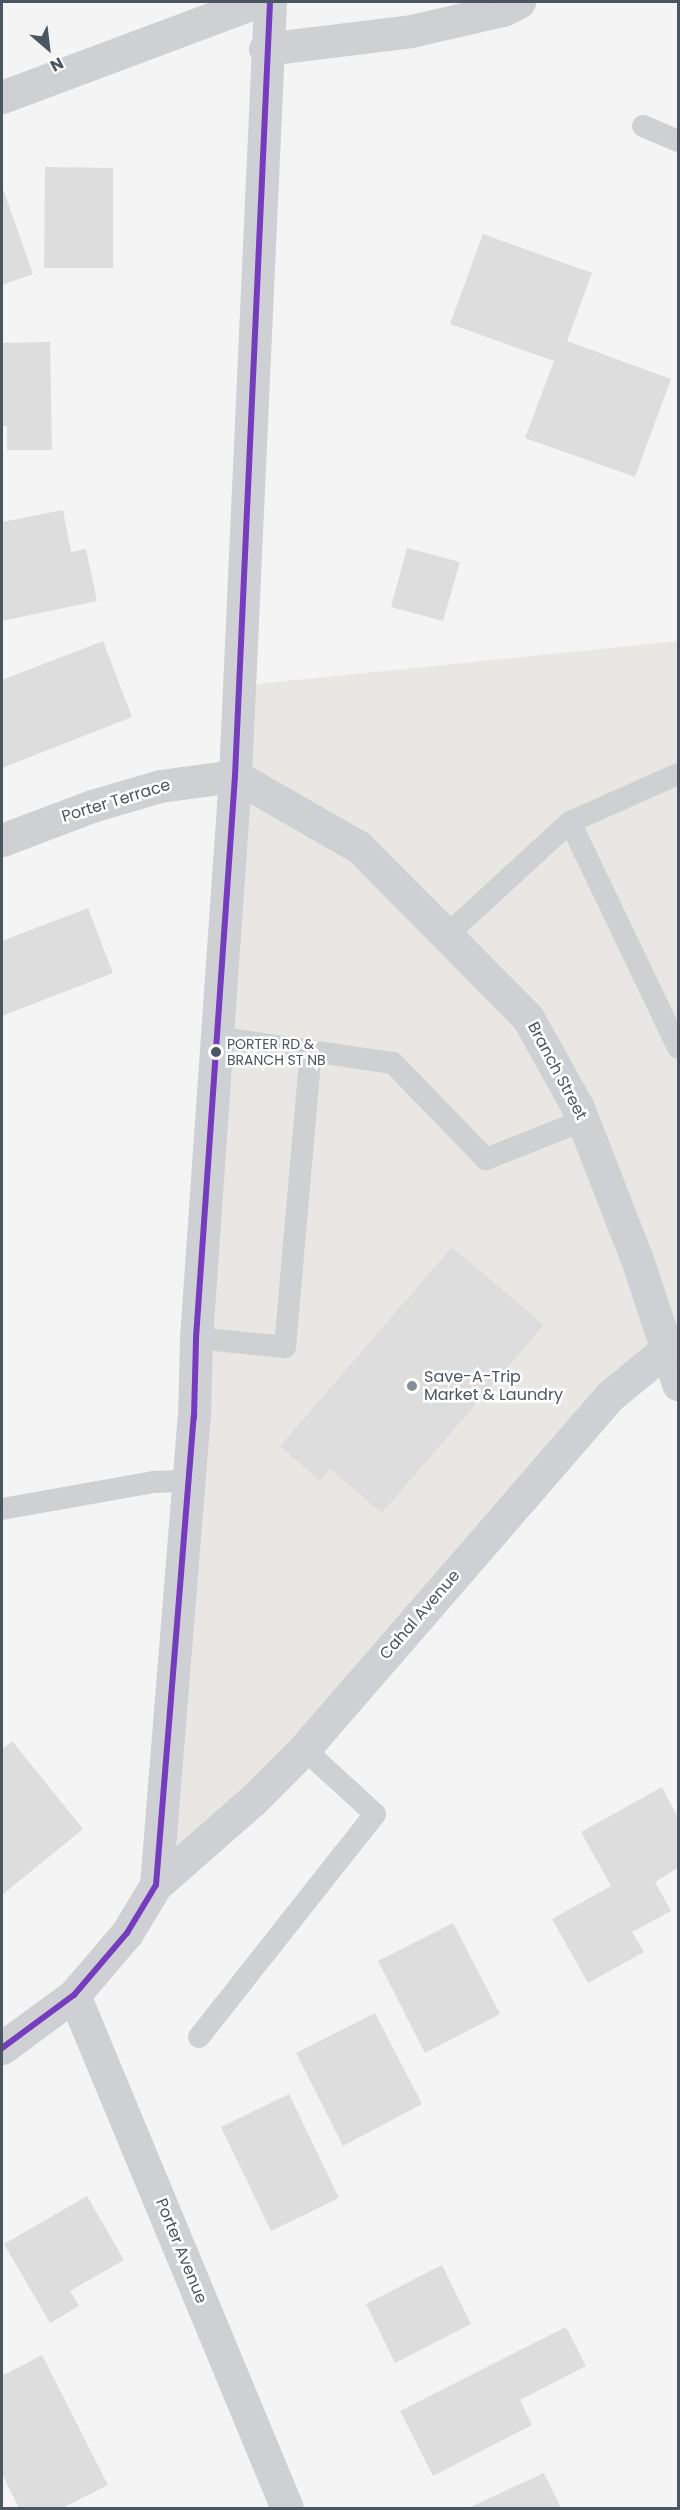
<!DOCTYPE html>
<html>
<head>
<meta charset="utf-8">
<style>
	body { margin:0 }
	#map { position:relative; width:680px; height:2510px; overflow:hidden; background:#f4f4f4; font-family:Poppins,sans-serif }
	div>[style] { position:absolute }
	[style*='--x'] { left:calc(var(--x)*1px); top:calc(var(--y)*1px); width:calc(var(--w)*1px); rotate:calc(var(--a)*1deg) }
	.commercial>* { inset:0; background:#e8e7e3 }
	.building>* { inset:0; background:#ddddde }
	.lane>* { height:22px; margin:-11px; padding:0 11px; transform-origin:11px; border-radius:11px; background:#ced0d2 }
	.street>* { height:33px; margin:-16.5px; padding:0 16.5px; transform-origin:16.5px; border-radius:16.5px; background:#ced0d2 }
	.secondary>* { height:33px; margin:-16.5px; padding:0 16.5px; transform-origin:16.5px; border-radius:16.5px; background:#ced0d4 }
	.bus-1>* { height:6px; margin:-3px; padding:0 3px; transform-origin:3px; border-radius:3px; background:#753cbe }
	.dots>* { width:16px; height:16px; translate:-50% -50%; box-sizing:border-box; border:3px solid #fff; border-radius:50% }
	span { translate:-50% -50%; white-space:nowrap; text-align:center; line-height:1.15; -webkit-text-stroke:5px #fff; paint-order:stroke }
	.bus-label { font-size:14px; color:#4a5661 }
	.left { translate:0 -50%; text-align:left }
	.street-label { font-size:16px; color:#4a5661 }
	.poi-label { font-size:16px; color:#4a5661 }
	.frame { position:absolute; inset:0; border:3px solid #4a5661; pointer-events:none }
	.north { position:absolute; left:18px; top:18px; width:60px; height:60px; -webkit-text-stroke:4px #fff; paint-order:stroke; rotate:152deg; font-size:16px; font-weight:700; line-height:24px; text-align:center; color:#4a5661 }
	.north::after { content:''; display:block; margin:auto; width:21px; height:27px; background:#4a5661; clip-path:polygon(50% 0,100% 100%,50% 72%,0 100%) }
</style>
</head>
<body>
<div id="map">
	<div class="commercial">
		<i style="clip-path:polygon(678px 641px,678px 1340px,156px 1885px,238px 686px)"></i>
	</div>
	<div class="building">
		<i style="clip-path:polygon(45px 167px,113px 168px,113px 268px,44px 268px)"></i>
		<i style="clip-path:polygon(2px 186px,33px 274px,2px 285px)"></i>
		<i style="clip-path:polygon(483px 234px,592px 273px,567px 341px,671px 379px,635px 477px,525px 438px,554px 361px,450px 324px)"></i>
		<i style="clip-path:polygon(50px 342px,52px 450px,7px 450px,7px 426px,2px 426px,2px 343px)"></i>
		<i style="clip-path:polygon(63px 510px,71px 552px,86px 549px,97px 601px,2px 621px,2px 522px)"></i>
		<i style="clip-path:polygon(407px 548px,460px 562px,443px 621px,391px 607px)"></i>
		<i style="clip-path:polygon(103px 641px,132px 717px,2px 768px,2px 680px)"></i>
		<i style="clip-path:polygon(88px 908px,113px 973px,2px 1016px,2px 941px)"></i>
		<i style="clip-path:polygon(452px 1247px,544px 1325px,382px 1513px,330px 1469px,320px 1481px,280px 1446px)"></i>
		<i style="clip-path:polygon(12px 1741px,83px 1829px,2px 1895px,2px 1750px)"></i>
		<i style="clip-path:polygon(662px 1787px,678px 1818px,678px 1868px,655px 1882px,671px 1911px,632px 1932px,644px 1952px,588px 1983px,552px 1919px,611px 1886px,581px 1832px)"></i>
		<i style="clip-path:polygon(453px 1923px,500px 2014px,425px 2053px,378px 1961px)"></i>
		<i style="clip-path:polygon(375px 2013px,422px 2104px,343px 2146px,296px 2053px)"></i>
		<i style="clip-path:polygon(289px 2094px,339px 2198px,271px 2231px,221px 2127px)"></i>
		<i style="clip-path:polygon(87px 2196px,124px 2260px,70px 2291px,79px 2306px,50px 2323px,4px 2244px)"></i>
		<i style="clip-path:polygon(442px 2265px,471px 2324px,395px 2363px,366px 2304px)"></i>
		<i style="clip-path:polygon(566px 2327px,586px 2366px,520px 2400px,532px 2425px,433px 2476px,400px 2411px)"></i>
		<i style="clip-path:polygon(42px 2355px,108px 2485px,62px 2508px,19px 2508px,2px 2474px,2px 2376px)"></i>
		<i style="clip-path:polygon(544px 2473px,561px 2508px,468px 2508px)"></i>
	</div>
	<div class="lane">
		<i style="--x:643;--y:126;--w:38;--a:23"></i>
		<i style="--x:570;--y:822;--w:250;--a:64.4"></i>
		<i style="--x:447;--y:935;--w:167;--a:-42.6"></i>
		<i style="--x:570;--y:822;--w:118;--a:-24"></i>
		<i style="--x:216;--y:1037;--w:179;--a:8.4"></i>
		<i style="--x:393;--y:1063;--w:134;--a:45.9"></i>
		<i style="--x:486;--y:1159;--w:105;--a:-21.7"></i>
		<i style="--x:196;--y:1338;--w:89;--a:5.8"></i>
		<i style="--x:285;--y:1347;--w:297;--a:-85"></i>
		<i style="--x:2;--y:1509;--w:154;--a:-10.1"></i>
		<i style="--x:154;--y:1482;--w:35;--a:-2"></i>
		<i style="--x:199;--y:2037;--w:284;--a:-51.7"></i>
		<i style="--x:375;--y:1814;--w:96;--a:-137.5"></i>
	</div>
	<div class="street">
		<i style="--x:265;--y:49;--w:147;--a:-7"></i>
		<i style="--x:411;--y:31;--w:94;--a:-12.9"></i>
		<i style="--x:503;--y:10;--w:18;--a:-27"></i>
		<i style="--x:2;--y:97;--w:271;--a:-20.5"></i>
		<i style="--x:2;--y:840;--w:96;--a:-20.7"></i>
		<i style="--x:92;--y:806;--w:71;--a:-16.4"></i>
		<i style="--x:160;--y:786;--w:76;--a:-7.6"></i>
		<i style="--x:74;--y:1995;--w:555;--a:67.45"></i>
	</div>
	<div class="secondary">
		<i style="--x:235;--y:776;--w:143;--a:29.8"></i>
		<i style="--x:359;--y:847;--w:240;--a:45.3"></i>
		<i style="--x:528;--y:1018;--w:103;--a:60.9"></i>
		<i style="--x:578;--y:1108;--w:162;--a:68.7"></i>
		<i style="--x:637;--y:1259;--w:132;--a:71.8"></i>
		<i style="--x:156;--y:1885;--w:128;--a:-41.2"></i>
		<i style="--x:252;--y:1801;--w:74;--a:-45"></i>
		<i style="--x:304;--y:1749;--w:469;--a:-49.1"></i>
		<i style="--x:611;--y:1395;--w:87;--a:-39.4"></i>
		<i style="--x:2;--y:2048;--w:89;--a:-36.4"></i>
		<i style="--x:74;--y:1995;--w:82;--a:-49.5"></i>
		<i style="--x:127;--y:1933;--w:56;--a:-58.9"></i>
		<i style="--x:156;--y:1885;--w:470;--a:-85.4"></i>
		<i style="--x:194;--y:1417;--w:79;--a:-88.5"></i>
		<i style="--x:196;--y:1338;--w:563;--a:-86.03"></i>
		<i style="--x:235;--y:776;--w:775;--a:-87.41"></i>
	</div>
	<div class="bus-1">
		<i style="--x:2;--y:2048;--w:89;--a:-36.4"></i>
		<i style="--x:74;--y:1995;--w:82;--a:-49.5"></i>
		<i style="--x:127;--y:1933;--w:56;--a:-58.9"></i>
		<i style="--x:156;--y:1885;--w:470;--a:-85.4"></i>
		<i style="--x:194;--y:1417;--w:79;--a:-88.5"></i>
		<i style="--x:196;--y:1338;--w:563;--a:-86.03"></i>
		<i style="--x:235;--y:776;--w:775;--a:-87.41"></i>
	</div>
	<div class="dots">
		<i style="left:216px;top:1052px;background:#4a5661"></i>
		<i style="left:412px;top:1386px;background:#868d94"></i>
	</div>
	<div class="bus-label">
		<span class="left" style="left:227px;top:1052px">PORTER RD &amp;<br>BRANCH ST NB</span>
	</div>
	<div class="street-label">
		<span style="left:116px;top:801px;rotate:-17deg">Porter Terrace</span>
		<span style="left:557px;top:1071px;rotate:62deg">Branch Street</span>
		<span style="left:420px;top:1615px;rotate:-49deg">Cahal Avenue</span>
		<span style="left:181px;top:2251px;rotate:68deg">Porter Avenue</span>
	</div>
	<div class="poi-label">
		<span class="left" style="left:424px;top:1386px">Save-A-Trip<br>Market &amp; Laundry</span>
	</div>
	<div class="frame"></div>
	<div class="north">N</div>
</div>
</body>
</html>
